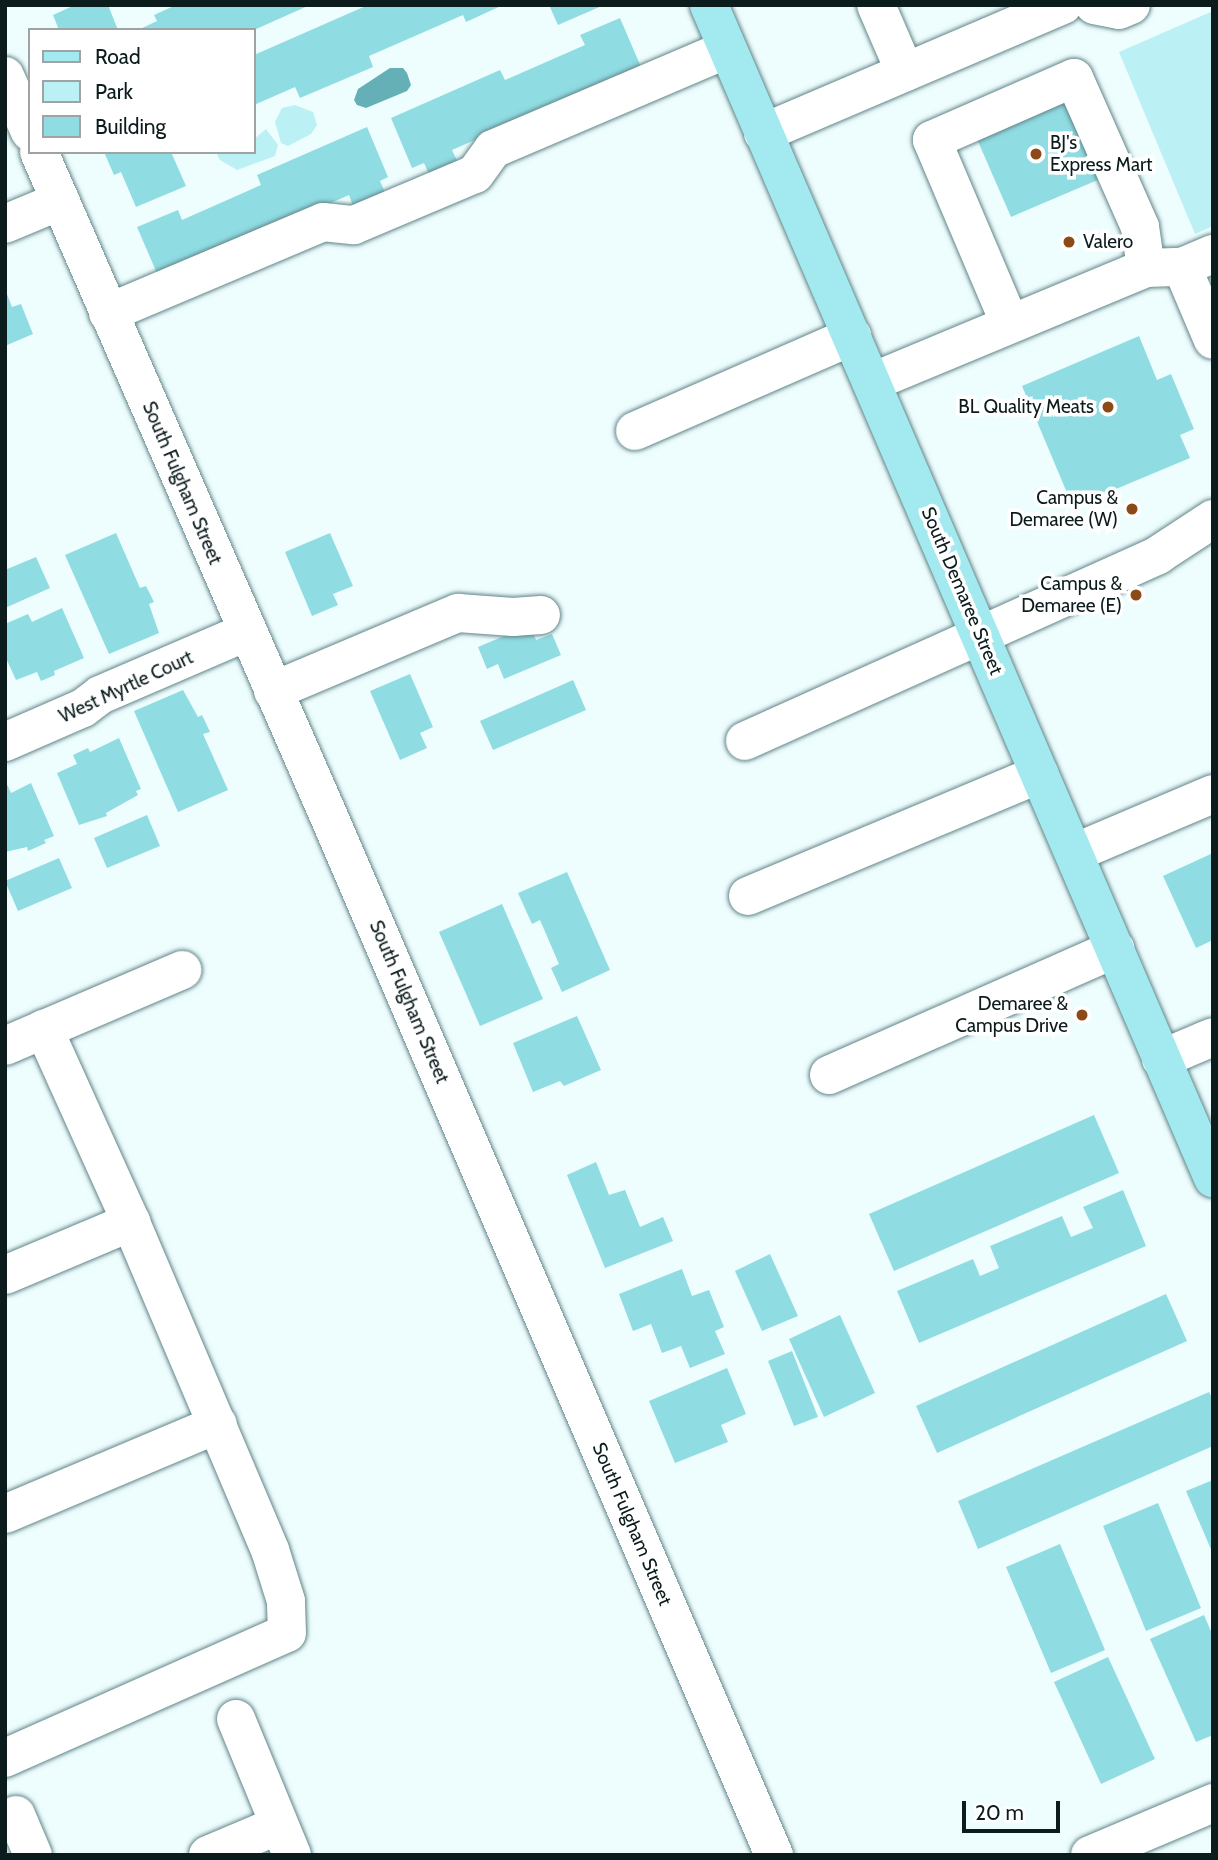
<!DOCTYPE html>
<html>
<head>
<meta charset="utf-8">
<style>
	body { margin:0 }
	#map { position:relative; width:1218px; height:1860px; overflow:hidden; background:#eefdfe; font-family:Cabin,sans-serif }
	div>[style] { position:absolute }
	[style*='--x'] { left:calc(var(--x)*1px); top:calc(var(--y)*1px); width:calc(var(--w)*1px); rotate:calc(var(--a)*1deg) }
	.green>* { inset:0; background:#bbf0f5 }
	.water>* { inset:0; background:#64b0b6 }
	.building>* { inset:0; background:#90dce3 }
	.roads { filter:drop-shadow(0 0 2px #618588) drop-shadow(0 0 2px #618588) }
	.minor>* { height:38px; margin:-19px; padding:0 19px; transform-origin:19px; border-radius:19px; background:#fff }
	.major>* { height:38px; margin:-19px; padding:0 19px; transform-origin:19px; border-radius:19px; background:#a2eaef }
	.dots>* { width:19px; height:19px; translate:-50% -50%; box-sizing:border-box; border:4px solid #fff; border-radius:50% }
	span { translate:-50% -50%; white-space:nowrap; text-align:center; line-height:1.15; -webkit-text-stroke:7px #fff; paint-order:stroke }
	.poi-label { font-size:19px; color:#0c1b1c }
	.left { translate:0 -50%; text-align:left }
	.right { translate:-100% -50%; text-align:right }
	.street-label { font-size:19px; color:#0c1b1c }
	.frame { position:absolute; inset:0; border:7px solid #0c1b1c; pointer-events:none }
	.legend { position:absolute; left:28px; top:28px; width:228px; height:126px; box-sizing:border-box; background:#fff; border:2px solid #9ea4a4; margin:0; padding:9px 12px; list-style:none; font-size:21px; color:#0c1b1c }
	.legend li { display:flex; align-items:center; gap:14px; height:35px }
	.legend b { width:35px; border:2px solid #9ea4a4 }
	.scale { position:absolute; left:962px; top:1801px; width:98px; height:32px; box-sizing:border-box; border:4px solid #0c1b1c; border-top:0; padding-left:9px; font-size:21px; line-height:24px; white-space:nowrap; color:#0c1b1c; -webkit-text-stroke:5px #fff; paint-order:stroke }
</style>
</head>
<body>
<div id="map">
	<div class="green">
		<i style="clip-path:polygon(1213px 11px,1213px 226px,1195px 234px,1119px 52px)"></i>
		<i style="clip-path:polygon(295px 105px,313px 112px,317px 125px,311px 134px,288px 146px,281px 143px,275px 122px,282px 108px)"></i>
		<i style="clip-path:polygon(266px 129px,278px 145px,275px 156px,237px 170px,220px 160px,217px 155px,220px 152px,254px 152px,254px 139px)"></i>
	</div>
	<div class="water">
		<i style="clip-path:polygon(390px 68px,403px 68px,407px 73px,411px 85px,407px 91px,366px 108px,357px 105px,354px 100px,358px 89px)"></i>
	</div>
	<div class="building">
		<i style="clip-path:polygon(75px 5px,108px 5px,118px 30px,59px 30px,53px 15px)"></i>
		<i style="clip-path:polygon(176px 5px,310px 5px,254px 30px,138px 30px,157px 21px,154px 15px)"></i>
		<i style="clip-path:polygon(368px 5px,503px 5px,466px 22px,463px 15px,369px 56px,373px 67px,300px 98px,295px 87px,254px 105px,254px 55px)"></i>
		<i style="clip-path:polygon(549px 5px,604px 5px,558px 25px)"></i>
		<i style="clip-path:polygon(620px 18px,641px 67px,452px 150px,460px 167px,431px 179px,424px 163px,412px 168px,391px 118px,500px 70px,505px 80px,585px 45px,580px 35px)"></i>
		<i style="clip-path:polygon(1048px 97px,1066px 103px,1100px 179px,1011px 217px,973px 130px)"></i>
		<i style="clip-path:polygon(367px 127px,388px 177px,380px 181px,387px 197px,355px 211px,349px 195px,159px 278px,137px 227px,178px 210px,182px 220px,261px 185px,257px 175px)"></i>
		<i style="clip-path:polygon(104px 152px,171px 152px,186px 186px,136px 207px,121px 172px,114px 175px)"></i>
		<i style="clip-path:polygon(5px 289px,12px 307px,21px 304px,33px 334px,5px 346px)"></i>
		<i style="clip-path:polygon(1139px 336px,1157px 380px,1171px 374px,1194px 429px,1180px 435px,1190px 458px,1073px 507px,1022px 386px)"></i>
		<i style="clip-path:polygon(116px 533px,140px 588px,146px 586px,154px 602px,149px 604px,159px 633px,109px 654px,65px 555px)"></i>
		<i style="clip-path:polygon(330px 533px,353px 586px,333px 594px,338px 605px,312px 616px,285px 552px)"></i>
		<i style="clip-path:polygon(36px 557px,50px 588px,5px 608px,5px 570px)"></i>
		<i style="clip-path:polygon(62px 608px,84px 658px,54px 671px,55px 675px,41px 681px,37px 672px,16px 680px,5px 656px,5px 624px,28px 614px,32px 622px)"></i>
		<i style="clip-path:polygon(530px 625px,536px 640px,552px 634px,561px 655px,504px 679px,498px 664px,487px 669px,478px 647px)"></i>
		<i style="clip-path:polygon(410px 674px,433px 727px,420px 733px,427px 748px,400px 760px,370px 691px)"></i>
		<i style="clip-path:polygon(573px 680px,586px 710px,493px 750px,480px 721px)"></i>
		<i style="clip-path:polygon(183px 690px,198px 717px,202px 715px,210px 732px,203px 734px,228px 790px,178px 812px,134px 711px)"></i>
		<i style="clip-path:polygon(119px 738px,141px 789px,136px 791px,138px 795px,106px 813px,107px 816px,79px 825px,57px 773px,77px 764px,73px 755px,88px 748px,90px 752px)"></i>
		<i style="clip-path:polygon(5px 780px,11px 793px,31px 783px,54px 836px,44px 840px,46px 843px,28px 851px,27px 847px,5px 852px)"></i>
		<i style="clip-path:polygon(147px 815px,160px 846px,107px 868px,94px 838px)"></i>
		<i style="clip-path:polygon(1213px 853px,1213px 940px,1196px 948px,1163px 876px)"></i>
		<i style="clip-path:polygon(59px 858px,72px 888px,18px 911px,5px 881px)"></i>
		<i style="clip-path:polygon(567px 872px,610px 970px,562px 992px,551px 968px,559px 964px,540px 920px,532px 924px,518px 893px)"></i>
		<i style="clip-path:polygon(502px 904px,543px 999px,480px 1026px,439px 932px)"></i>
		<i style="clip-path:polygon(577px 1016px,601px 1070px,564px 1086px,560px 1081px,533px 1092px,513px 1043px)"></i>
		<i style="clip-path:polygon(1094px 1115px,1119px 1173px,894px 1271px,869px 1214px)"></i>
		<i style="clip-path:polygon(596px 1162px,609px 1195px,625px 1190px,640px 1227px,663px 1217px,673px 1241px,605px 1268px,567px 1175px)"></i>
		<i style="clip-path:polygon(1123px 1190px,1146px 1246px,919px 1343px,897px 1291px,973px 1259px,980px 1276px,999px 1268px,990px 1246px,1062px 1216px,1071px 1237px,1093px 1228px,1083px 1207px)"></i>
		<i style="clip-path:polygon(770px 1254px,798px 1316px,762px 1331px,735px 1271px)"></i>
		<i style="clip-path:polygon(682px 1269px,692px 1296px,709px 1290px,724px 1327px,715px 1331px,725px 1354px,690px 1368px,681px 1346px,662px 1353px,651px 1324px,633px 1331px,619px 1294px)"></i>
		<i style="clip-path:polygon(1166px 1294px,1187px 1341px,937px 1453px,916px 1406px)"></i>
		<i style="clip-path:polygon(840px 1315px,875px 1393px,824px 1417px,789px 1339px)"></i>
		<i style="clip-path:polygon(792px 1351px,818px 1417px,794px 1426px,768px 1361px)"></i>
		<i style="clip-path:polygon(727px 1368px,746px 1414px,721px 1425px,728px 1442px,675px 1463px,649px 1401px)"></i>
		<i style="clip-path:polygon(1209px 1392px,1213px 1400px,1213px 1446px,978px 1549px,958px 1501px)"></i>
		<i style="clip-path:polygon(1213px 1480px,1213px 1554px,1186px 1491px)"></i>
		<i style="clip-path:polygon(1158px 1503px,1201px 1608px,1146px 1631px,1103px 1526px)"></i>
		<i style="clip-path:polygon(1060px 1544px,1105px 1650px,1051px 1673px,1006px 1567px)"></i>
		<i style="clip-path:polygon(1204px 1615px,1213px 1636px,1213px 1735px,1196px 1742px,1150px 1639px)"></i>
		<i style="clip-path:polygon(1108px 1657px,1155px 1759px,1101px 1784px,1054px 1682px)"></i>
	</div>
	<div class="roads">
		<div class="minor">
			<i style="--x:876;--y:5;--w:73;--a:66.6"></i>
			<i style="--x:1094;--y:5;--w:25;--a:11"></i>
			<i style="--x:1119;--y:10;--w:13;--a:-23"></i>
			<i style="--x:5;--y:76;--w:61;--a:65.9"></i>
			<i style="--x:763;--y:133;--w:326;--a:-23.1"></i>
			<i style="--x:39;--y:152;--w:720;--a:66.43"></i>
			<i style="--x:327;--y:812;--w:1135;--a:66.8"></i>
			<i style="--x:5;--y:224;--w:60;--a:-22.7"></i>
			<i style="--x:1182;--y:267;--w:79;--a:67"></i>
			<i style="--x:108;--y:313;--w:233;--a:-22.9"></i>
			<i style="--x:323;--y:222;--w:31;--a:6"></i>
			<i style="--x:354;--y:225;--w:131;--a:-22.9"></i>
			<i style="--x:475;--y:174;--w:31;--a:-54"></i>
			<i style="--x:493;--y:149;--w:254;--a:-23.1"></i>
			<i style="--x:1010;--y:324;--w:200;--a:-113"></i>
			<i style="--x:932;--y:140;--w:155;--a:-23.6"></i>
			<i style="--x:1074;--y:78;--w:163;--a:66.1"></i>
			<i style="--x:1140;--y:227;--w:41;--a:81.7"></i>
			<i style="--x:872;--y:382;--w:297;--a:-22.6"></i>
			<i style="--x:1146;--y:268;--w:36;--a:-2"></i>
			<i style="--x:1182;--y:267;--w:34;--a:-23"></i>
			<i style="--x:635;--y:431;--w:237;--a:-23.6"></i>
			<i style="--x:273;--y:691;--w:201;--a:-22.9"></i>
			<i style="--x:458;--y:613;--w:55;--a:4.2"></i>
			<i style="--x:513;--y:617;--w:28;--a:-4"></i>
			<i style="--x:745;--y:741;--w:453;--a:-24.2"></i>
			<i style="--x:1158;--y:555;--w:66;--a:-33.2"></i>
			<i style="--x:5;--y:742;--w:85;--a:-23.6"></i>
			<i style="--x:83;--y:708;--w:21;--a:-37"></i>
			<i style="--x:100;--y:695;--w:159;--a:-23.3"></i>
			<i style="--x:1074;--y:853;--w:151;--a:-23"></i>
			<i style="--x:748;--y:896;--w:316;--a:-22.7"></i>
			<i style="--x:5;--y:1046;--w:193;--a:-23.2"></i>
			<i style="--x:1161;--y:1059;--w:56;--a:-22.9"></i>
			<i style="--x:829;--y:1075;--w:313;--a:-23.8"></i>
			<i style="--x:5;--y:1275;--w:137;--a:-22.8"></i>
			<i style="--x:5;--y:1514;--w:231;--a:-22.9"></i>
			<i style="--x:236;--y:1719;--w:147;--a:67.6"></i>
			<i style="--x:5;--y:1758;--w:308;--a:-23.9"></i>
			<i style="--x:287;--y:1633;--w:32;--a:-92"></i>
			<i style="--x:286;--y:1601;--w:53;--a:-107.4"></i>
			<i style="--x:270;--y:1550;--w:356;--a:-113"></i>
			<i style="--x:131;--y:1222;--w:212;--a:-114.3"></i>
			<i style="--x:16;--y:1815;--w:43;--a:67"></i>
			<i style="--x:208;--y:1855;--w:77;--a:-22.9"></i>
			<i style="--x:1090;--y:1855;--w:134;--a:-22.9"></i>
		</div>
		<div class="major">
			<i style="--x:709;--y:5;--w:1277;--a:66.75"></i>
		</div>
	</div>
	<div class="dots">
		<i style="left:1036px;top:154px;background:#8c4a19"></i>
		<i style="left:1069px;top:242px;background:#8c4a19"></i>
		<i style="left:1108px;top:407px;background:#8c4a19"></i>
		<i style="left:1132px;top:509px;background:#8c4a19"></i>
		<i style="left:1136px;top:595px;background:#8c4a19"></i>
		<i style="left:1082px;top:1015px;background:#8c4a19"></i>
	</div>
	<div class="poi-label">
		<span class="left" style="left:1050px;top:154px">BJ's<br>Express Mart</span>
		<span class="left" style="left:1083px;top:242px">Valero</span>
		<span class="right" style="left:1094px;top:407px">BL Quality Meats</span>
		<span class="right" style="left:1118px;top:509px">Campus &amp;<br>Demaree (W)</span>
		<span class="right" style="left:1122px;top:595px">Campus &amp;<br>Demaree (E)</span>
		<span class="right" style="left:1068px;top:1015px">Demaree &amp;<br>Campus Drive</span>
	</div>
	<div class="street-label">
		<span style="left:182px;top:483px;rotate:67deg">South Fulgham Street</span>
		<span style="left:962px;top:591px;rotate:67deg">South Demaree Street</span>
		<span style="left:126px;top:687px;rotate:-25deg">West Myrtle Court</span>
		<span style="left:409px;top:1002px;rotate:67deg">South Fulgham Street</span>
		<span style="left:632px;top:1524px;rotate:67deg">South Fulgham Street</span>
	</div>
	<div class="frame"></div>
	<ul class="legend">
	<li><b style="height:9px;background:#a2eaef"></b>Road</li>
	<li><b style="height:19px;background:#bbf0f5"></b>Park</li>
	<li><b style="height:19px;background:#90dce3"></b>Building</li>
	</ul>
	<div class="scale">20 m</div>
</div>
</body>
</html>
